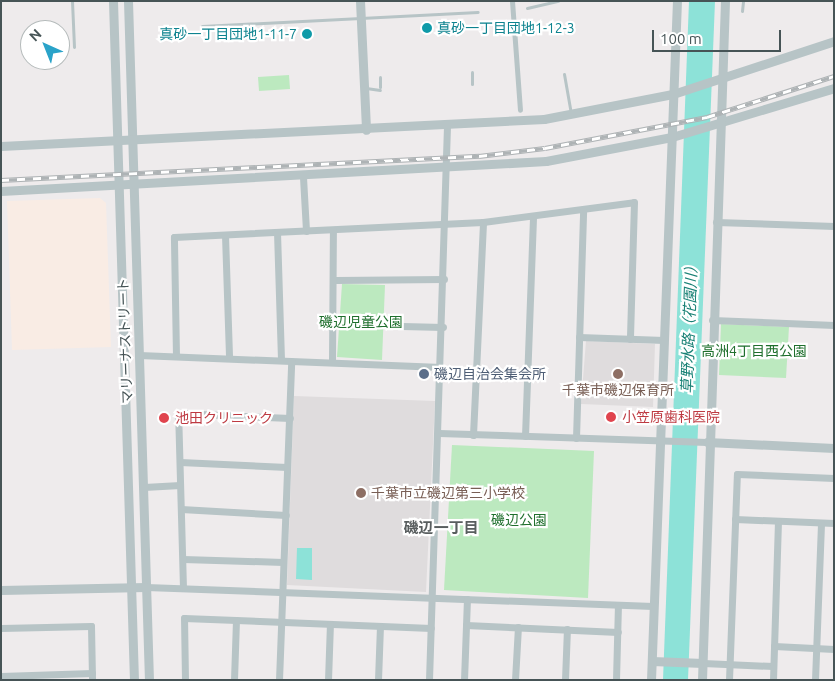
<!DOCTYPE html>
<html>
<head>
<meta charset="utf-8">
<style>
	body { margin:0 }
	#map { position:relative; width:835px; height:681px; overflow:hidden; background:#eeebec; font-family:Ubuntu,"Noto Sans JP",sans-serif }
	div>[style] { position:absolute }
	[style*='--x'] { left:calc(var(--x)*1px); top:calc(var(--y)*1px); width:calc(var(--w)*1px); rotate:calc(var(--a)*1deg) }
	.commercial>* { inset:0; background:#f9ece4 }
	.education>* { inset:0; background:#dfdcdd }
	.green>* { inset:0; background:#bce9bf }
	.water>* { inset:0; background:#8de2d8 }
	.service>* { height:3px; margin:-1.5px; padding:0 1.5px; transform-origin:1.5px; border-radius:1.5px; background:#b7c4c6 }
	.pedestrian>* { height:5px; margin:-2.5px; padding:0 2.5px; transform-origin:2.5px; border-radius:2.5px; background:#b7c4c6 }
	.minor>* { height:7px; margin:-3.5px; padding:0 3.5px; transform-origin:3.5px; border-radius:3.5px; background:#b7c4c6 }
	.tertiary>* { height:9px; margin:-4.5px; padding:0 4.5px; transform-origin:4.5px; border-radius:4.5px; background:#b7c4c6 }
	.rail>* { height:4.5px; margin-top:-2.25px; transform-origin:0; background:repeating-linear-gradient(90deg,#fff 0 8px,#aeb3b5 0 16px); box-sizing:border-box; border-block:1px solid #aeb3b5 }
	.dots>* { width:14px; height:14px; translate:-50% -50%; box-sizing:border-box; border:2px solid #fff; border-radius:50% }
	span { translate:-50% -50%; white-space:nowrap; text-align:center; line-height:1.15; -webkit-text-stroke:4.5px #fff; paint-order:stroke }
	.culture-label { font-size:14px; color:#0d838f }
	.left { translate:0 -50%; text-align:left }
	.right { translate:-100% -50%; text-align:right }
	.park-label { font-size:14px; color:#1f6f2d }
	.street-label { font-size:14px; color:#465456 }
	.service-label { font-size:14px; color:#4e5e75 }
	.education-label { font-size:14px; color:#785e54 }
	.health-label { font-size:14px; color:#be3a42 }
	.water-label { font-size:15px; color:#188175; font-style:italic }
	.neighbourhood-label { font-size:15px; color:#595e5f; font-weight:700 }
	.frame { position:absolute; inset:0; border:2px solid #465456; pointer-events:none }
	.north { position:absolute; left:20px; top:20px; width:50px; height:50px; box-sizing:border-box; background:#fff; border:1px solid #b5bbbb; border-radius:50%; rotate:316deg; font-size:14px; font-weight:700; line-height:20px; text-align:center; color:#465456 }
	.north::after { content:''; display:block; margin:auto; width:18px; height:22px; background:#2aa3c9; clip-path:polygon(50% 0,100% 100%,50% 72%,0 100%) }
	.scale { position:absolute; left:652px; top:30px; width:129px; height:22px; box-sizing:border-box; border:2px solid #465456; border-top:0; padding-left:6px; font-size:15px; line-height:18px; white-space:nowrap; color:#465456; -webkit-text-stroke:4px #fff; paint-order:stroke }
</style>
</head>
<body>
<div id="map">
	<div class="commercial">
		<i style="clip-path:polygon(100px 198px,106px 203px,111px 347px,12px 350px,7px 201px)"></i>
	</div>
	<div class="education">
		<i style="clip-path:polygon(586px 341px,655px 344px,653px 407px,581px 404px)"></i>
		<i style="clip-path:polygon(294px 396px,435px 401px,426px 592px,287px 585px)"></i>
	</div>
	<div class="green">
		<i style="clip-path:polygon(289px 75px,290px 89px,259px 91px,258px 77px)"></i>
		<i style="clip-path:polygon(342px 284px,385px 285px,382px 360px,337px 357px)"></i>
		<i style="clip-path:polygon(721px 324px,789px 327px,786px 378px,719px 375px)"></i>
		<i style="clip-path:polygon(452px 445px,594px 451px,588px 598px,444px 590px)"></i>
	</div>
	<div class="water">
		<i style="clip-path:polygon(689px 1px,715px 1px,688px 680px,663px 680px)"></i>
		<i style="clip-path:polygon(297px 548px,312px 548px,312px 580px,296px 579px)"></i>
	</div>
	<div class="service">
		<i style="--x:72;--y:1;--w:46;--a:87.5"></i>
		<i style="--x:527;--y:8;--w:32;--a:-13"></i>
		<i style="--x:742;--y:11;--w:10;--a:-84"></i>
		<i style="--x:202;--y:26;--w:276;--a:-2.9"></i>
		<i style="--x:472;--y:72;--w:12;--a:90"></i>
		<i style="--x:564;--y:74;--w:39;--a:80"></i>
		<i style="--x:380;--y:77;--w:10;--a:90"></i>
		<i style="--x:366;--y:88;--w:14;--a:8"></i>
	</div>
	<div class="pedestrian">
		<i style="--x:512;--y:1;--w:109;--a:85.8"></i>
	</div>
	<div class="minor">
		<i style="--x:303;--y:177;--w:54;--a:86.8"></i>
		<i style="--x:716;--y:222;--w:118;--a:1.9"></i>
		<i style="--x:277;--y:232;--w:128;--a:88.2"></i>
		<i style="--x:225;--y:235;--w:123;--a:88.1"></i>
		<i style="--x:336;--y:280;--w:108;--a:-0.5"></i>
		<i style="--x:712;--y:320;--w:122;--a:2.3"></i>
		<i style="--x:402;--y:326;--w:41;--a:1.4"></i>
		<i style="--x:579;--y:337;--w:85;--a:2"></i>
		<i style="--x:139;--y:355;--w:302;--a:2.3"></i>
		<i style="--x:176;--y:356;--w:119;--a:-91"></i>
		<i style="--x:174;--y:237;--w:309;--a:-2.8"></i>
		<i style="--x:483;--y:222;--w:152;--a:-7.5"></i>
		<i style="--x:634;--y:202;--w:137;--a:91.7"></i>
		<i style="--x:332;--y:362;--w:132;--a:-89.6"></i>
		<i style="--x:439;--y:433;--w:268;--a:1.9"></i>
		<i style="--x:473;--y:435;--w:213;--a:-87.3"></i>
		<i style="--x:525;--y:436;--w:219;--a:-87.9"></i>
		<i style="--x:576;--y:438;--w:227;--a:-88.2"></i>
		<i style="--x:180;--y:462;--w:107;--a:2.7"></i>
		<i style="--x:144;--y:487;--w:36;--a:-3"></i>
		<i style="--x:181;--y:509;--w:105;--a:3.3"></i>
		<i style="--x:735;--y:519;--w:99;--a:2.3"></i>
		<i style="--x:183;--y:559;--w:100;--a:1.7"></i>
		<i style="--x:146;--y:587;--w:507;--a:2.15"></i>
		<i style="--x:183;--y:588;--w:175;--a:-91.6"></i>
		<i style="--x:178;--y:413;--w:112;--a:2.6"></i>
		<i style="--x:466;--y:625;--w:152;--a:2.6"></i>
		<i style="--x:1;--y:628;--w:90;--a:-1.3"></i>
		<i style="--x:91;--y:626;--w:54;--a:88.9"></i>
		<i style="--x:774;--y:646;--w:60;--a:2.9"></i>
		<i style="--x:703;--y:663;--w:70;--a:2.5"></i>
		<i style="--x:1;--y:676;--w:91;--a:-1.9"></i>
		<i style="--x:185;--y:680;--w:62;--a:-90.9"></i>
		<i style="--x:184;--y:618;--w:247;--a:2.3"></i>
		<i style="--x:234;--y:680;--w:60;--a:-88.1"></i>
		<i style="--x:279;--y:680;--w:319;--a:-87.8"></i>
		<i style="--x:328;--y:680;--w:56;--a:-88"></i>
		<i style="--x:378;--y:680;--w:54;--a:-87.9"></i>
		<i style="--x:429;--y:680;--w:553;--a:-88.14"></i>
		<i style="--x:464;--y:680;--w:81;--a:-87.9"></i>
		<i style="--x:515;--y:680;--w:53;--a:-86.8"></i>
		<i style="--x:565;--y:680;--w:51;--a:-87.8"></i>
		<i style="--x:616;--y:680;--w:75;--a:-88.5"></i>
		<i style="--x:729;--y:680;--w:206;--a:-87.8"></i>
		<i style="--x:737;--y:474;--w:97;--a:2.4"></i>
		<i style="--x:773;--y:680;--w:159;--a:-88.2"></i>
		<i style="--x:815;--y:680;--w:157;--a:-87.8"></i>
	</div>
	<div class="tertiary">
		<i style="--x:113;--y:1;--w:679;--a:88.23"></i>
		<i style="--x:128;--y:1;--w:679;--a:88.23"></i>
		<i style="--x:360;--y:1;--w:129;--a:87.3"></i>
		<i style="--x:1;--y:146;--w:544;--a:-2.85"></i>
		<i style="--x:544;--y:119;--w:131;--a:-11"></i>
		<i style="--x:673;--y:94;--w:169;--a:-18.2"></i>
		<i style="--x:1;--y:191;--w:546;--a:-3.15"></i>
		<i style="--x:546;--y:161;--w:128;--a:-10.8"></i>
		<i style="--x:672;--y:137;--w:169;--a:-16.8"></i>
		<i style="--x:707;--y:442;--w:127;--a:2.7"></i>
		<i style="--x:1;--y:590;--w:145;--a:-1.2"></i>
		<i style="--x:652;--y:661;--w:51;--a:2.2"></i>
		<i style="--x:651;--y:680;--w:679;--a:-87.81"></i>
		<i style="--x:702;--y:680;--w:679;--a:-88.06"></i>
	</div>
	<div class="rail">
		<i style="--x:1;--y:180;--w:479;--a:-2.9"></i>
		<i style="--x:479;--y:156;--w:66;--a:-6.9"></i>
		<i style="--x:545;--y:148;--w:165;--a:-10.8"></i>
		<i style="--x:707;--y:117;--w:133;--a:-17.9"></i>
	</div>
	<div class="dots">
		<i style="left:427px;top:28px;background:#0f9aa8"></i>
		<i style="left:307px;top:34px;background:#0f9aa8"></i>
		<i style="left:424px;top:374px;background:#5c6f8a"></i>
		<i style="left:618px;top:374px;background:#8d6e63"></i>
		<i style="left:611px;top:417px;background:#e0444e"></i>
		<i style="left:164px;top:418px;background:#e0444e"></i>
		<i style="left:361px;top:493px;background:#8d6e63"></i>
	</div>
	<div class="culture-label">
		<span class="left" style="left:437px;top:28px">真砂一丁目団地1-12-3</span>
		<span class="right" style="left:297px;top:34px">真砂一丁目団地1-11-7</span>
	</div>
	<div class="park-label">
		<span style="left:361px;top:322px">磯辺児童公園</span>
		<span style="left:754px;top:351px">高洲4丁目西公園</span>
		<span style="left:519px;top:520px">磯辺公園</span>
	</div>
	<div class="street-label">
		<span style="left:125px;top:341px;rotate:-92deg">マリーナストリート</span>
	</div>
	<div class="service-label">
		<span class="left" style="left:434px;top:374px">磯辺自治会集会所</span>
	</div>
	<div class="education-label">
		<span style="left:618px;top:390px">千葉市磯辺保育所</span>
		<span class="left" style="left:371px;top:493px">千葉市立磯辺第三小学校</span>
	</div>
	<div class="health-label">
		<span class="left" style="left:622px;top:417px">小笠原歯科医院</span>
		<span class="left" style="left:175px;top:418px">池田クリニック</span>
	</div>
	<div class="water-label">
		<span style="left:689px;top:326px;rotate:-88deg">草野水路（花園川）</span>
	</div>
	<div class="neighbourhood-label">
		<span style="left:441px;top:528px">磯辺一丁目</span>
	</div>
	<div class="frame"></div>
	<div class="north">N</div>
	<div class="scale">100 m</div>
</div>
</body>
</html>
